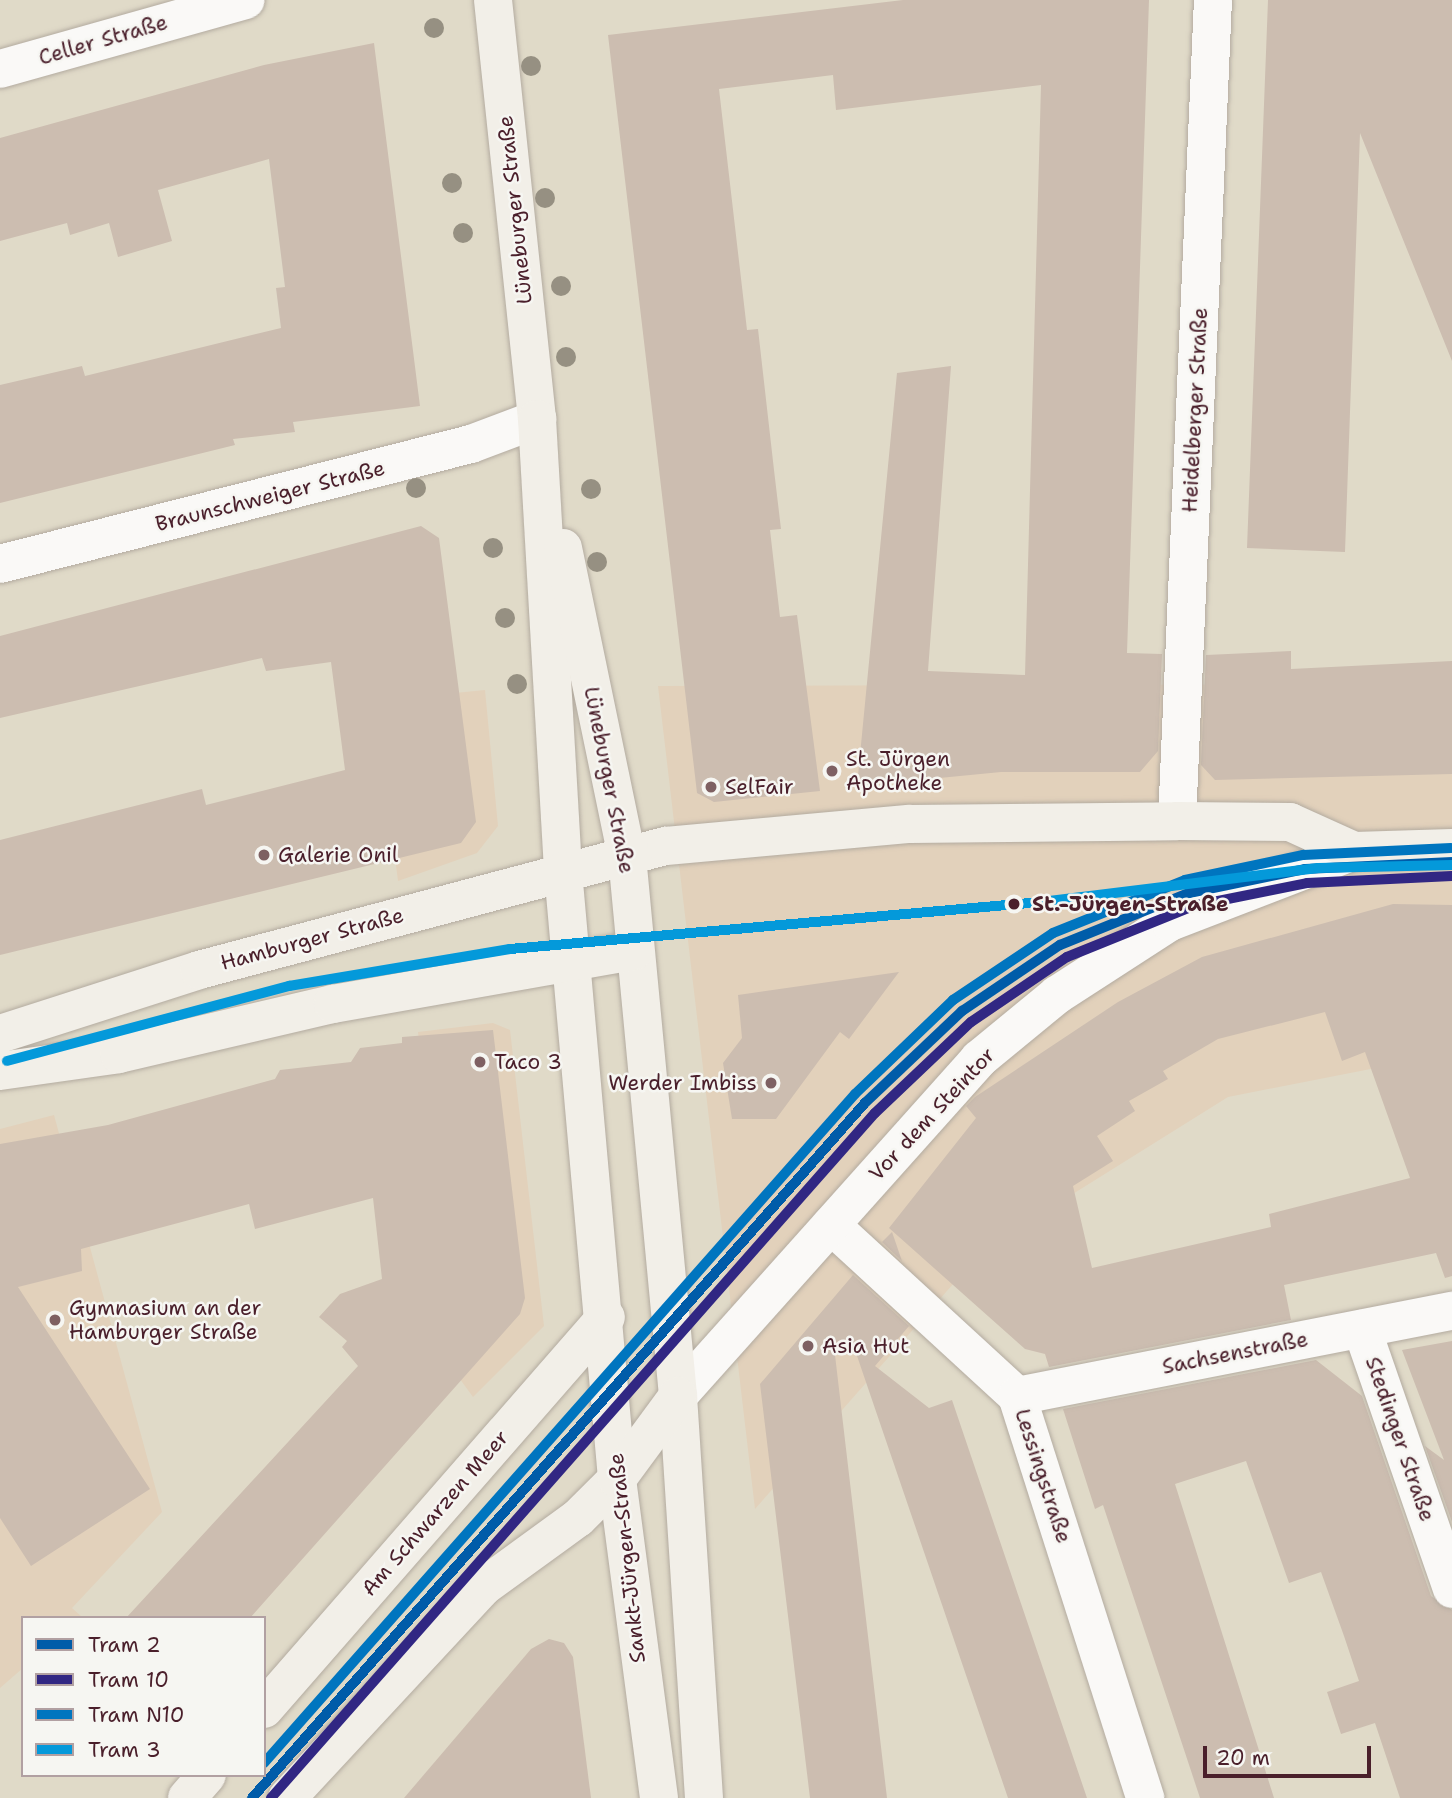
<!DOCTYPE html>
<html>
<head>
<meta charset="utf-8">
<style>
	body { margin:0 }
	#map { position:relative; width:1452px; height:1798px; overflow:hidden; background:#e0dac8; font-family:"Shantell Sans",sans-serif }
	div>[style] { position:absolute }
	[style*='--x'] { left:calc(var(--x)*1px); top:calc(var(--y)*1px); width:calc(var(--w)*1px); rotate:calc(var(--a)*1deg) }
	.built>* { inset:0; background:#e2d1bb }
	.building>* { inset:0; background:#ccbdb0 }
	.roads { filter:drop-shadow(0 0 2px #b3aba0) drop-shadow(0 0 2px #b3aba0) }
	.street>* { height:38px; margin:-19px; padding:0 19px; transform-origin:19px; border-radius:19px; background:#faf9f7 }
	.secondary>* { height:38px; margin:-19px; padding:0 19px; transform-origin:19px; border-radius:19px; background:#f2efe8 }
	.tram-1>* { height:10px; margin:-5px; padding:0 5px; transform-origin:5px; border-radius:5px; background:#005ca9 }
	.tram-2>* { height:10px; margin:-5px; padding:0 5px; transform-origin:5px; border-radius:5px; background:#312783 }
	.tram-3>* { height:10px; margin:-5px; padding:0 5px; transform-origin:5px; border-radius:5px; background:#0075bf }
	.tram-4>* { height:10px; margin:-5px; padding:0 5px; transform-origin:5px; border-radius:5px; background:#0499da }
	.trees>* { width:20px; height:20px; margin:-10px; border-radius:50%; background:#969082 }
	.dots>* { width:19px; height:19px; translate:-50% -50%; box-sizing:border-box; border:4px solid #f6f6f2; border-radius:50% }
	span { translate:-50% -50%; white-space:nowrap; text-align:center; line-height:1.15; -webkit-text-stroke:5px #f6f6f2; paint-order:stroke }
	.street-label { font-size:21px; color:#4a1f2b }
	.poi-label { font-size:21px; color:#4a1f2b }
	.left { translate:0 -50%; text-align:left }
	.right { translate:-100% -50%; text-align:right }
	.stop-label { font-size:21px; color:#4a1f2b; font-weight:700 }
	.legend { position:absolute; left:21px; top:1616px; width:245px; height:161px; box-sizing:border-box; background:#f6f6f2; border:2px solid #b1a0a2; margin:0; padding:9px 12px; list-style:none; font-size:21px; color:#4a1f2b }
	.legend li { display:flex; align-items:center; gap:14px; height:35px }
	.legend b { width:35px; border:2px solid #b1a0a2 }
	.scale { position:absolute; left:1203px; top:1746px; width:168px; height:32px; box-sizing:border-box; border:4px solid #4a1f2b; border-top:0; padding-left:9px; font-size:21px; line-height:24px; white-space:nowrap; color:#4a1f2b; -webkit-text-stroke:5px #f6f6f2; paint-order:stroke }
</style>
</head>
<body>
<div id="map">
	<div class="built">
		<i style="clip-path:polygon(1452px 684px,1452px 1053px,1228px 1097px,983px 1250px,755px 1509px,658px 686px)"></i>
		<i style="clip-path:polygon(485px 690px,498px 826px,477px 853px,398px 881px,375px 701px)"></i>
		<i style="clip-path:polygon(493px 1023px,510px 1030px,544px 1326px,473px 1397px,425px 1331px,431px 1137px,418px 1032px)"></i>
		<i style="clip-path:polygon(54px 1115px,162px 1512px,72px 1608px,83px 1618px,23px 1618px,23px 1668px,0 1688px,0 1129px)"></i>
	</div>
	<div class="building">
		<i style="clip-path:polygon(903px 0,1149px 0,1127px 653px,1162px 654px,1158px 751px,1140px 772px,1001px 772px,857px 786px,897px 373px,951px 366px,928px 671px,1025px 675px,1041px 85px,836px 110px,833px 75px,719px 89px,747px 330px,758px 329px,774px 470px,781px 529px,770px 530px,780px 617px,797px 615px,820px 791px,714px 802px,697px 793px,608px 35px)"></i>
		<i style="clip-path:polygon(1268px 0,1452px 0,1452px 361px,1360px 133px,1345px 552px,1247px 548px)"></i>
		<i style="clip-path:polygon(374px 43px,420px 406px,293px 422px,295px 432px,233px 439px,235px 445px,0 503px,0 385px,82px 366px,85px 376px,281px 328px,276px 288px,285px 287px,269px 159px,158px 190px,172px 241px,118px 257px,109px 223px,70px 235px,67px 223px,0 241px,0 138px,264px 65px)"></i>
		<i style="clip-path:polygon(421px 526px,439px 538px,476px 822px,461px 843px,0 955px,0 840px,202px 789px,206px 805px,345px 770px,331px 662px,266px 671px,262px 658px,0 718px,0 636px)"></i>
		<i style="clip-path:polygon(1291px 651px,1291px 669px,1452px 661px,1452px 774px,1215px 780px,1201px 765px,1206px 655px)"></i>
		<i style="clip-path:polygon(evenodd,1393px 904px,1452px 905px,1452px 1276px,1445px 1278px,1436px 1253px,1284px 1285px,1291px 1320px,1049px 1367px,1045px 1354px,1025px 1349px,889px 1228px,976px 1118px,966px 1106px,975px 1097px,1118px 1002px,1202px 957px,1393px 904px,1325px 1012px,1342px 1061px,1365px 1052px,1410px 1178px,1269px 1214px,1271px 1227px,1092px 1268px,1073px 1186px,1113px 1161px,1097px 1136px,1135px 1111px,1129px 1101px,1168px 1079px,1163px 1071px,1218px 1039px,1325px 1012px)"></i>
		<i style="clip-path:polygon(899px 972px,849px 1039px,840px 1032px,776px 1119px,732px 1119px,723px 1063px,742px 1038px,738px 995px)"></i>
		<i style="clip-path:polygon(493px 1030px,525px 1298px,520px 1314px,250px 1618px,126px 1618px,358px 1366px,342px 1347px,347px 1341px,319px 1317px,340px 1294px,382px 1279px,373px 1198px,255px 1229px,249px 1204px,81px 1249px,82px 1271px,18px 1287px,150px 1489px,31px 1566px,0 1518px,0 1144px,108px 1125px,275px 1079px,280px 1070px,351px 1062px,360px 1048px,402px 1043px,402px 1037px)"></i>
		<i style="clip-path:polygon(892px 1232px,902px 1261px,882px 1242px)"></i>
		<i style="clip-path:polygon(853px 1275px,909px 1326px,875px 1366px,929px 1408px,952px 1400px,1087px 1798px,1008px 1798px,855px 1350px,835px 1355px,887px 1798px,810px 1798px,760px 1384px)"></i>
		<i style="clip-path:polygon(1452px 1341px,1452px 1522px,1425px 1446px,1444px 1460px,1402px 1350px)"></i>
		<i style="clip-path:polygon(1316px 1360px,1362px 1396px,1431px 1596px,1452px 1610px,1452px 1798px,1400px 1798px,1375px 1723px,1341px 1734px,1327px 1692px,1359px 1681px,1344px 1636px,1321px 1572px,1289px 1583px,1246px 1461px,1175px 1484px,1274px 1798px,1200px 1798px,1103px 1505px,1095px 1509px,1063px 1409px)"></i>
		<i style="clip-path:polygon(549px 1639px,564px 1643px,573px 1657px,591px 1798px,404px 1798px,531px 1649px)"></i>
	</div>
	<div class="roads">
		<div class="street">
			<i style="--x:0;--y:69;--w:255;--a:-15.7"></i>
			<i style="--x:0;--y:564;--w:486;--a:-14.3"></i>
			<i style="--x:471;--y:444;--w:71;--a:-20.7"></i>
			<i style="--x:1177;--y:821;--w:822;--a:-87.49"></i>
			<i style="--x:831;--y:1225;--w:253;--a:42.6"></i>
			<i style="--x:1017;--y:1396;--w:422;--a:72.3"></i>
			<i style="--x:1362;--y:1329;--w:275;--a:70.9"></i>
			<i style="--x:678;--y:1396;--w:452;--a:-48.2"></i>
			<i style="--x:979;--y:1059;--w:101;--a:-39.4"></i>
			<i style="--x:1057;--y:995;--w:135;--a:-32.9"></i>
			<i style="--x:1170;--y:922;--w:197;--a:-21.1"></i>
			<i style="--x:1017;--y:1396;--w:443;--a:-11.1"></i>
		</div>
		<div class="secondary">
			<i style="--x:493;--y:0;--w:421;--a:84"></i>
			<i style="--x:537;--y:419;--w:453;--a:86.7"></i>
			<i style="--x:563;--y:871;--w:610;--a:84.92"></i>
			<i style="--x:617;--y:1479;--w:322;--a:82.5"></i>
			<i style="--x:563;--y:548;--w:315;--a:78.3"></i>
			<i style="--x:627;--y:856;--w:542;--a:84.6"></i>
			<i style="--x:678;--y:1396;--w:403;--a:86.3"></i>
			<i style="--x:0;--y:1034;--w:209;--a:-17.8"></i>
			<i style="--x:199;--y:970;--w:483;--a:-14.9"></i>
			<i style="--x:666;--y:846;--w:245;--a:-5.2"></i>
			<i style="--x:910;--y:824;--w:267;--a:-0.6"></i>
			<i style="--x:1177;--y:821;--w:113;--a:0.5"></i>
			<i style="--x:1290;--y:822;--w:70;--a:24.4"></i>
			<i style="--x:1354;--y:851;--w:98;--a:-1.8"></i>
			<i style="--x:0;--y:1071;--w:120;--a:-8.1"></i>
			<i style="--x:119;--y:1054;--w:220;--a:-13.2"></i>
			<i style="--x:333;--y:1004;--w:306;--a:-10"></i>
			<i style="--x:264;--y:1709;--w:520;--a:-48.9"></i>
			<i style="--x:187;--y:1798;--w:30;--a:-49"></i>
			<i style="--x:287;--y:1798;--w:288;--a:-47.1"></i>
			<i style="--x:483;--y:1587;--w:117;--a:-36"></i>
			<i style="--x:578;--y:1518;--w:55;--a:-45"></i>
			<i style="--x:617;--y:1479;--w:103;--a:-53.7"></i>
		</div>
	</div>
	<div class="tram-1">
		<i style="--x:252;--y:1798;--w:927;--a:-48.59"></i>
		<i style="--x:865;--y:1103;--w:134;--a:-43.5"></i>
		<i style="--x:962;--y:1011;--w:118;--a:-34"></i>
		<i style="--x:1060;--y:945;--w:139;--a:-22"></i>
		<i style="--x:1189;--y:893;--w:118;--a:-11.7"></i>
		<i style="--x:1305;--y:869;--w:147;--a:-2.7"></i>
	</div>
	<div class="tram-2">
		<i style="--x:271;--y:1798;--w:913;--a:-48.6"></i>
		<i style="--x:875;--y:1113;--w:132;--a:-43.5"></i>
		<i style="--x:971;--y:1022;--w:116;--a:-34.1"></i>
		<i style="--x:1067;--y:957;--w:136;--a:-22"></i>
		<i style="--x:1193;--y:906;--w:116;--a:-11.4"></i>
		<i style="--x:1307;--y:883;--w:145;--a:-2.8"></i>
	</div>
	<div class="tram-3">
		<i style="--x:264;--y:1763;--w:893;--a:-48.54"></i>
		<i style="--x:855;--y:1094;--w:136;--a:-43.8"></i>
		<i style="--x:953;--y:1000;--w:120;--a:-33.8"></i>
		<i style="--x:1053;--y:933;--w:142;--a:-21.9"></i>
		<i style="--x:1185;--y:880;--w:121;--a:-12"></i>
		<i style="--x:1303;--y:855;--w:148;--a:-2.7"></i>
	</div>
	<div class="tram-4">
		<i style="--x:7;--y:1061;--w:292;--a:-14.9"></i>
		<i style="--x:289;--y:986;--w:224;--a:-9.5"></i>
		<i style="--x:510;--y:949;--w:533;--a:-5.06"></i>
		<i style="--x:1041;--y:902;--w:279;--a:-7"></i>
		<i style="--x:1318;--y:868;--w:134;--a:-1.3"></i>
	</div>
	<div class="trees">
		<i style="left:434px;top:28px"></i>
		<i style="left:531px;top:66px"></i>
		<i style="left:452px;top:183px"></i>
		<i style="left:545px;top:198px"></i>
		<i style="left:463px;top:233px"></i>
		<i style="left:561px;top:286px"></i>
		<i style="left:566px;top:357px"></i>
		<i style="left:416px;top:488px"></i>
		<i style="left:591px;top:489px"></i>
		<i style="left:493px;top:548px"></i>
		<i style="left:597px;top:562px"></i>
		<i style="left:505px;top:618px"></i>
		<i style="left:517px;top:684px"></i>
	</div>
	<div class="dots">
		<i style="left:832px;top:771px;background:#7e6062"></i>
		<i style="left:711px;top:787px;background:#7e6062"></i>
		<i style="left:264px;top:855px;background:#7e6062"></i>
		<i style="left:1014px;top:904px;background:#4a1f2b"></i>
		<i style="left:480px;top:1062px;background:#7e6062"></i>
		<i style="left:771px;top:1083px;background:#7e6062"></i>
		<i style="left:55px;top:1320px;background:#7e6062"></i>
		<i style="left:808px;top:1346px;background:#7e6062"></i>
	</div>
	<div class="street-label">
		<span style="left:103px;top:40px;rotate:-16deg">Celler Straße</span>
		<span style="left:515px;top:210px;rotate:-96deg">Lüneburger Straße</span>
		<span style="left:1195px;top:410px;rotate:-87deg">Heidelberger Straße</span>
		<span style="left:270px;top:496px;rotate:-14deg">Braunschweiger Straße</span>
		<span style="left:609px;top:780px;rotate:79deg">Lüneburger Straße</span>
		<span style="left:312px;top:939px;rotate:-15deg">Hamburger Straße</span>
		<span style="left:932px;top:1114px;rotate:-47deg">Vor dem Steintor</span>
		<span style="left:1235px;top:1353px;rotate:-11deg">Sachsenstraße</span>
		<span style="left:1400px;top:1439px;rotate:71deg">Stedinger Straße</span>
		<span style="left:1043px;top:1476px;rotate:72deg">Lessingstraße</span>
		<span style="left:435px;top:1513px;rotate:-49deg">Am Schwarzen Meer</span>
		<span style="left:627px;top:1558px;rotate:-96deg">Sankt-Jürgen-Straße</span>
	</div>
	<div class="poi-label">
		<span class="left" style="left:846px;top:771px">St. Jürgen<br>Apotheke</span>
		<span class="left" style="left:725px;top:787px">SelFair</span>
		<span class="left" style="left:278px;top:855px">Galerie Onil</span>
		<span class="left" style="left:494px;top:1062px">Taco 3</span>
		<span class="right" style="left:757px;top:1083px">Werder Imbiss</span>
		<span class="left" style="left:69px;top:1320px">Gymnasium an der<br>Hamburger Straße</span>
		<span class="left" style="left:822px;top:1346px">Asia Hut</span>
	</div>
	<div class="stop-label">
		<span class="left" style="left:1032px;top:904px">St.-Jürgen-Straße</span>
	</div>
	<ul class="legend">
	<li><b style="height:9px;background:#005ca9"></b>Tram 2</li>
	<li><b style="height:9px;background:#312783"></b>Tram 10</li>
	<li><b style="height:9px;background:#0075bf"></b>Tram N10</li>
	<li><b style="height:9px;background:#0499da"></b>Tram 3</li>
	</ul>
	<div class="scale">20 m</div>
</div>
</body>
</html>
